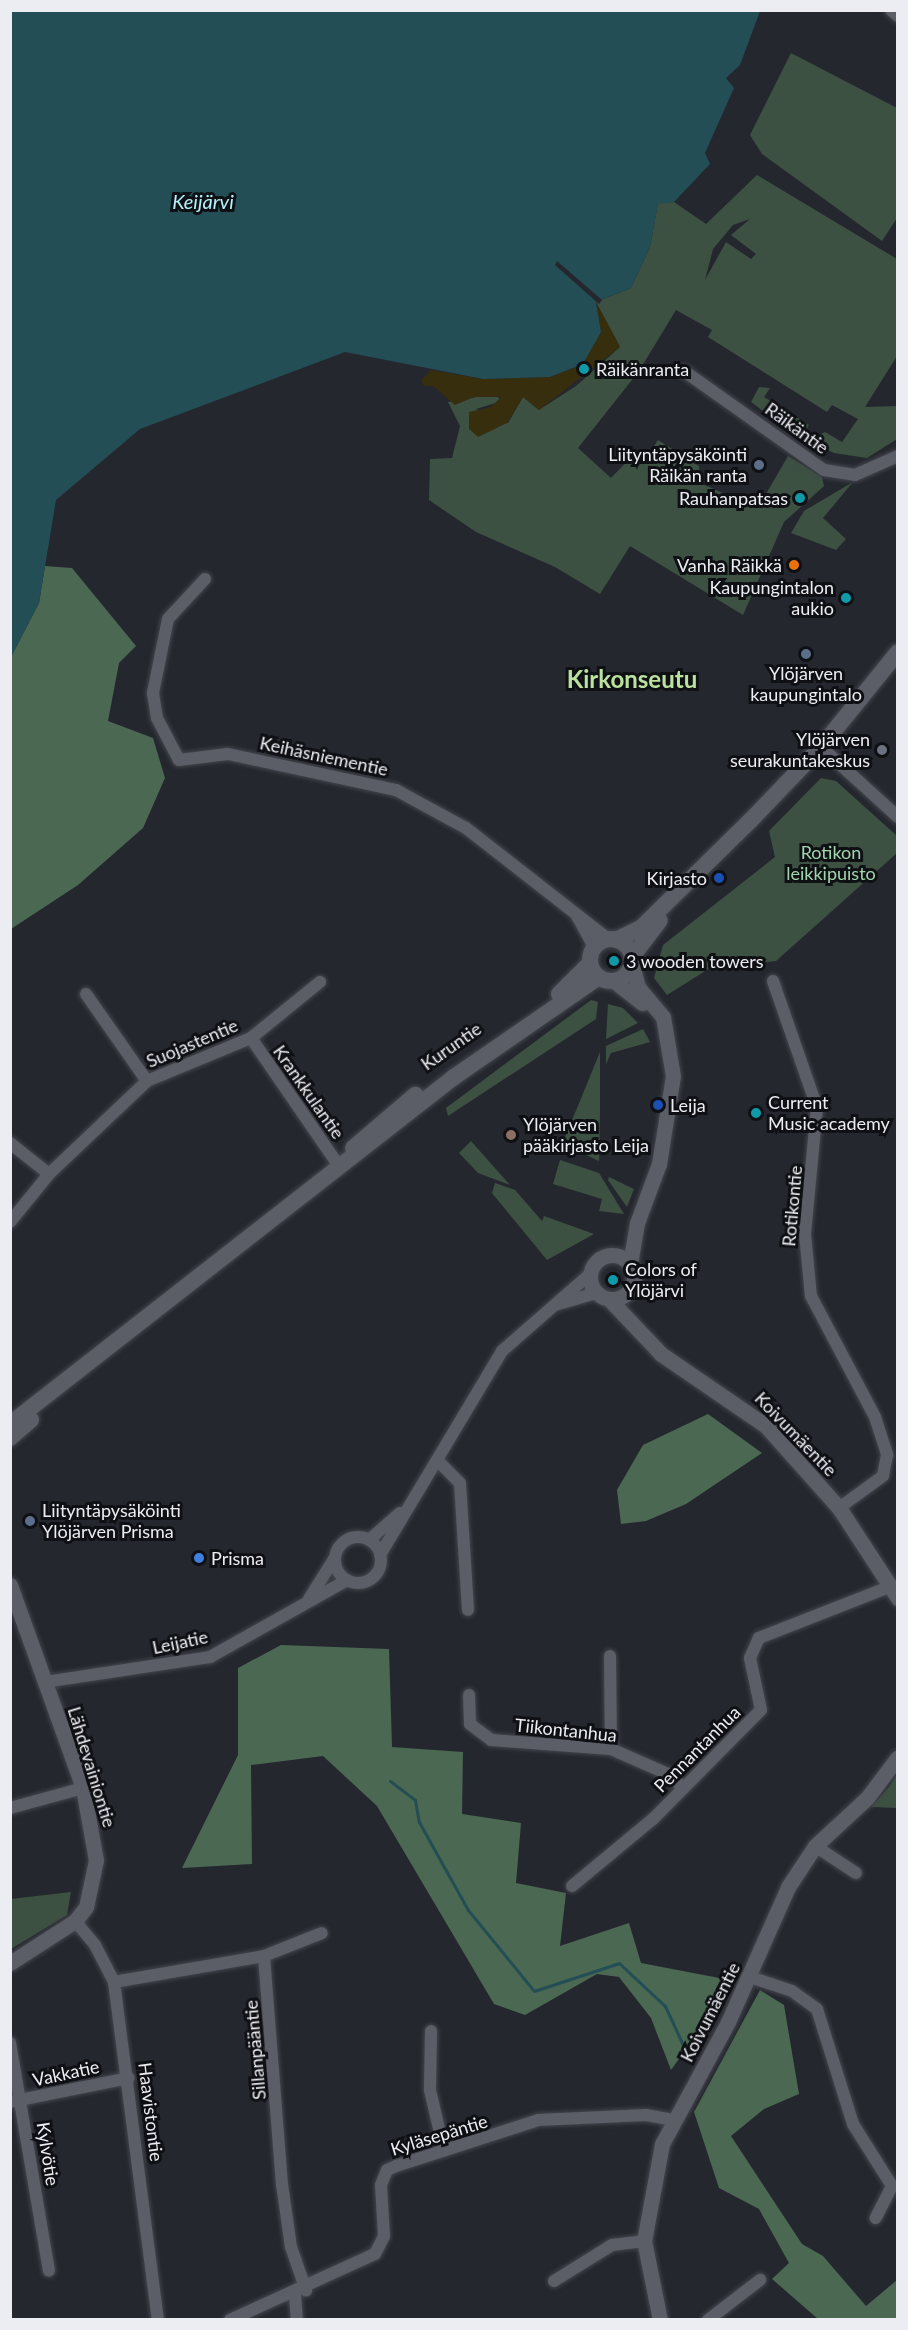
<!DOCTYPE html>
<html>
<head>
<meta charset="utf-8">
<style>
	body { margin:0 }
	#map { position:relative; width:908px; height:2330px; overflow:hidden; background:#25272f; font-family:Lato,sans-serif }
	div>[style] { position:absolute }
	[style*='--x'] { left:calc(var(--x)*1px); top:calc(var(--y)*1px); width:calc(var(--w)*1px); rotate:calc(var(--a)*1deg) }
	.green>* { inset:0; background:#3d5142 }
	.forest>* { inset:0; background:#4b6852 }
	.sand>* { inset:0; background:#372e0e }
	.water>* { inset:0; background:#234e55 }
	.pier>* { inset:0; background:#25272f }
	.stream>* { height:3px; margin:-1.5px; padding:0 1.5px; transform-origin:1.5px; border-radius:1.5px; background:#234e55 }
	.roads { filter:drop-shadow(0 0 2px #43454c) drop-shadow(0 0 2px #43454c) }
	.minor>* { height:12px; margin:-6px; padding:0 6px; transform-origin:6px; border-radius:6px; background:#5c5e67 }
	.minor>.ring { margin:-6px; padding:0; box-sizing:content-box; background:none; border:12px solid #5c5e67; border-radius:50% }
	.tertiary>* { height:15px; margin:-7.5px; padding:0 7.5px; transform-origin:7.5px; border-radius:7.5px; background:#5c5e67 }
	.tertiary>.ring { margin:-7.5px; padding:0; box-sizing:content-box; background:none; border:15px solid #5c5e67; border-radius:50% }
	.secondary>* { height:16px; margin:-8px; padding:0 8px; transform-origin:8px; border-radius:8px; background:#5c5e67 }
	.secondary>.ring { margin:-8px; padding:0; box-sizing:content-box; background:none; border:16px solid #5c5e67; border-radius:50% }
	.dots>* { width:16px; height:16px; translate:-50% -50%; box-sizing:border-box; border:3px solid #0f1014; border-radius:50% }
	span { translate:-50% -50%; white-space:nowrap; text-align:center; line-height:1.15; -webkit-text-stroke:6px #0f1014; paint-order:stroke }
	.poi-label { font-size:18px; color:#ecedf2 }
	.left { translate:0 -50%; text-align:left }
	.right { translate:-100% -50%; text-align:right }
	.street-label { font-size:18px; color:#ecedf2 }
	.park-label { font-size:18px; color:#a0d5ad }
	.water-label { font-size:20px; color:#b3f0fb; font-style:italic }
	.district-label { font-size:24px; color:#bae29e; font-weight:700 }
	.frame { position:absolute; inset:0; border:12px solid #ecedf2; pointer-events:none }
</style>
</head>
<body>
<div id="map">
	<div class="green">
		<i style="clip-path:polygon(791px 53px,897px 108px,897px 218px,882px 241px,762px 154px,750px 135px)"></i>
		<i style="clip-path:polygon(evenodd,757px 175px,897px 259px,897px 356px,865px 407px,897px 406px,897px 439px,867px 458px,834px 453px,791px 432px,751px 402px,759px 387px,770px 388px,764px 397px,809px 425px,805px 432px,814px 438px,825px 432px,842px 442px,858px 419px,832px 405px,827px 412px,708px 337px,712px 330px,676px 310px,639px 371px,578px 448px,611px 478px,636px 452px,650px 452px,658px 440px,699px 466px,700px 483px,758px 508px,788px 456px,822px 477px,824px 486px,784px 522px,743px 615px,630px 546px,600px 594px,555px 567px,476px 532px,429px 500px,430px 459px,452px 458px,460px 426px,448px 402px,494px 394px,502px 401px,476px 409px,508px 423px,523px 397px,539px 410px,576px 386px,620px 347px,596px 302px,631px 288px,650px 247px,658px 203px,674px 202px,706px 224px,757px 175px,750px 219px,731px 235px,756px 254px,751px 259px,726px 242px,705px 280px,713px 249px,733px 225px,750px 219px)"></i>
		<i style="clip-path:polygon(853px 482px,823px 518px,846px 539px,836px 550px,791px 533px,804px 511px)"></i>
		<i style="clip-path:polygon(821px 778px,836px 781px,897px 836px,897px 853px,776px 961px,710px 968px,667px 995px,654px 978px,663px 945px,775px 857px,769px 831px)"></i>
		<i style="clip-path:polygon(591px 1000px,598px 1002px,596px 1019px,448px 1116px,446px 1108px)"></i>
		<i style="clip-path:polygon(608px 1004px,623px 1008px,638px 1023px,606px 1039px)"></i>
		<i style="clip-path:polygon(643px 1029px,650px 1042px,611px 1053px,606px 1064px,606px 1046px)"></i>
		<i style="clip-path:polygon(600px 1052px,600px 1111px,599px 1161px,567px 1146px,559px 1152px)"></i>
		<i style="clip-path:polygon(471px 1141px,510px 1185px,478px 1173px,459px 1153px)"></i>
		<i style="clip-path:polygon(560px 1160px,599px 1173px,624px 1214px,599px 1211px,602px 1199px,553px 1184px)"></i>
		<i style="clip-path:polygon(609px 1177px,634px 1189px,627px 1207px,608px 1180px)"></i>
		<i style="clip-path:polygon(495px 1183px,515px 1190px,542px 1221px,544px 1216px,594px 1234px,547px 1260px,492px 1193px)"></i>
		<i style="clip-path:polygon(897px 1774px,897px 1808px,871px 1807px,889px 1787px)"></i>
		<i style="clip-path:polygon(71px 1892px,67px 1915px,11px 1949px,11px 1899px)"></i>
	</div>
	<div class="forest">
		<i style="clip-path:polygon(45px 566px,72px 568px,136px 646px,119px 663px,108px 721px,153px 738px,165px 778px,143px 828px,78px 885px,11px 929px,11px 657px,39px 603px)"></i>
		<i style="clip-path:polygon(708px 1414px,762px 1453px,686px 1504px,646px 1521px,621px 1524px,617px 1490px,643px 1445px)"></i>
		<i style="clip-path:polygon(281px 1645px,389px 1649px,392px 1747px,463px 1752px,462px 1814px,521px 1823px,516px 1883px,566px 1893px,560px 1946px,629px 1923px,641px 1963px,735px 1981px,671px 2070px,651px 2018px,619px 1977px,597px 1974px,525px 2015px,494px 2004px,377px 1806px,323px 1756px,251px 1765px,252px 1864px,182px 1868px,238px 1755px,238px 1668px)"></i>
		<i style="clip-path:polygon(760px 1990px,784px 2005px,799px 2094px,764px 2109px,731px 2136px,802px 2244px,823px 2256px,866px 2306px,897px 2280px,897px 2319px,818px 2319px,772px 2279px,789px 2263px,759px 2209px,719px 2188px,694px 2112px)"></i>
	</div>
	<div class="sand">
		<i style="clip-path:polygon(596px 302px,620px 347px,539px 410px,523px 397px,507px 423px,478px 437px,469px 429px,469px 412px,491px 407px,501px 397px,474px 397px,455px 405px,433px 386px,424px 386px,421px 380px,431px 370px,483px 379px,550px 377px,583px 364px,601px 332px)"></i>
	</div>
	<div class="water">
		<i style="clip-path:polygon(11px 11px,760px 11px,740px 65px,726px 78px,734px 88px,705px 153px,710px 164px,674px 202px,658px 204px,650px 247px,631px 288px,596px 302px,601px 332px,583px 364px,550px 377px,483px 379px,345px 352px,140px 429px,56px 500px,39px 603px,11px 657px)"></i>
	</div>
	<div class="pier">
		<i style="clip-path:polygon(557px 261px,602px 300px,599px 304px,555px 265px)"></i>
	</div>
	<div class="stream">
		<i style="--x:390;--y:1781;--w:31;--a:37"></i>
		<i style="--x:415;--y:1800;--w:22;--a:80"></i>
		<i style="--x:419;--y:1822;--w:101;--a:60.9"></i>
		<i style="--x:468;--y:1910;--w:104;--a:50.8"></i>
		<i style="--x:534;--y:1991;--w:89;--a:-18.2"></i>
		<i style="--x:619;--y:1963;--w:63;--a:43.1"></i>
		<i style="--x:665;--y:2006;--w:43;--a:65.2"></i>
	</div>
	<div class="roads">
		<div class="minor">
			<i style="--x:891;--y:10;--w:9;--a:41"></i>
			<i style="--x:684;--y:371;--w:171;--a:35.3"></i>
			<i style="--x:824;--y:470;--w:31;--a:9"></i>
			<i style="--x:855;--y:475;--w:47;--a:-23.8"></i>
			<i style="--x:205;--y:579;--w:54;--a:132.8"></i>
			<i style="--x:168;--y:619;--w:76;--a:101.5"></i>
			<i style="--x:153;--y:693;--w:25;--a:81"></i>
			<i style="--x:157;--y:718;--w:47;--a:62.4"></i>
			<i style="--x:179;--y:760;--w:49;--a:-7"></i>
			<i style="--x:228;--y:754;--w:172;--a:12.1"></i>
			<i style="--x:396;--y:790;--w:80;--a:28.5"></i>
			<i style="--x:466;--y:828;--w:180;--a:38"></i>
			<i style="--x:821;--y:747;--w:104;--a:42.3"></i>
			<i style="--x:577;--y:916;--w:35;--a:61"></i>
			<i style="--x:773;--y:981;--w:133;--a:70.8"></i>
			<i style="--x:817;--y:1107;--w:128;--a:95.4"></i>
			<i style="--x:805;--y:1234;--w:62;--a:84.5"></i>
			<i style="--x:811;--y:1296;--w:137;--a:62.1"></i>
			<i style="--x:875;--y:1417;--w:40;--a:72"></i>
			<i style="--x:887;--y:1455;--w:21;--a:101"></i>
			<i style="--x:883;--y:1476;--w:54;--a:144"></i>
			<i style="--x:86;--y:994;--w:106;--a:55"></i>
			<i style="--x:251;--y:1038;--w:155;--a:55.5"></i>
			<i style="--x:10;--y:1143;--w:50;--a:38.5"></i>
			<i style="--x:10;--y:1222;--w:62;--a:-50.9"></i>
			<i style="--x:49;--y:1174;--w:135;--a:-43.5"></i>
			<i style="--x:147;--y:1081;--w:113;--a:-22.5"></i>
			<i style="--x:251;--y:1038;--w:89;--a:-39.1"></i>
			<i style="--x:558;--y:1304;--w:40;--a:-16"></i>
			<i style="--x:438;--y:1461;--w:31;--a:45"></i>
			<i style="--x:460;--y:1483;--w:127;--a:86.4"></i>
			<i class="ring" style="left:335px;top:1537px;width:34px;height:34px"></i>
			<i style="--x:369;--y:1540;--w:41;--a:-41.1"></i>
			<i style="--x:380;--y:1555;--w:238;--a:-59.1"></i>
			<i style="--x:502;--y:1351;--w:117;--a:-41.2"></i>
			<i style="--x:309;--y:1599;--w:47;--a:-58"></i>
			<i style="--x:610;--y:1656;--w:93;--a:89.4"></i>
			<i style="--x:45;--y:1682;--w:167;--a:-8.6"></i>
			<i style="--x:210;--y:1657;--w:157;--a:-29.3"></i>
			<i style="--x:469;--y:1695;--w:29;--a:88"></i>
			<i style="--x:470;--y:1724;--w:26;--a:37"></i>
			<i style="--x:491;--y:1740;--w:120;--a:4.3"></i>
			<i style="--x:611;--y:1749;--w:64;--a:23.8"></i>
			<i style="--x:670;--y:1775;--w:17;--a:45"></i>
			<i style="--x:10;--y:1808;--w:76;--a:-15.3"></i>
			<i style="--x:815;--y:1846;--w:49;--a:33.4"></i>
			<i style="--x:572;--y:1886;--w:105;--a:-39.6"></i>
			<i style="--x:653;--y:1819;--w:153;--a:-45.3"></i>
			<i style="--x:761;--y:1710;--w:53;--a:-101.9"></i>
			<i style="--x:750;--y:1658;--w:22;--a:-66"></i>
			<i style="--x:759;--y:1638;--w:143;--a:-21.4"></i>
			<i style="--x:75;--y:1921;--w:31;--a:50"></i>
			<i style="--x:95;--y:1945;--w:42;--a:62.8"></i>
			<i style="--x:114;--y:1982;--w:341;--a:82.6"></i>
			<i style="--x:264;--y:1956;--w:62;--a:-21.6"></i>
			<i style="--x:750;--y:1977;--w:44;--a:18.4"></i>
			<i style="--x:792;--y:1991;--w:31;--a:36"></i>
			<i style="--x:817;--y:2009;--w:121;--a:72.6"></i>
			<i style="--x:853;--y:2124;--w:73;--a:57.8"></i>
			<i style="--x:892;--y:2186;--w:36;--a:117"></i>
			<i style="--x:114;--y:1982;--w:152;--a:-9.8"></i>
			<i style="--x:264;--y:1956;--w:229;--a:85.5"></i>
			<i style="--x:282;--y:2184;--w:64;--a:81.9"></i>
			<i style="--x:291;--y:2247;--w:46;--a:70.8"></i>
			<i style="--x:431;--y:2031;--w:59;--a:91"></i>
			<i style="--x:430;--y:2090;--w:62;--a:76.9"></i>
			<i style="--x:10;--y:2043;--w:231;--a:80.3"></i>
			<i style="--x:10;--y:2102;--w:121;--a:-11.4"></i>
			<i style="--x:554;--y:2281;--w:68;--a:-31.8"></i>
			<i style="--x:612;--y:2245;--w:32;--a:-7"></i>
			<i style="--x:295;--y:2294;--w:26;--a:86"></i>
			<i style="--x:230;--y:2320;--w:159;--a:-24.5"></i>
			<i style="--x:375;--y:2254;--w:20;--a:-63"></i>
			<i style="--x:384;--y:2236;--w:51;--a:-93.4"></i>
			<i style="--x:381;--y:2185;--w:16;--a:-68"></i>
			<i style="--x:387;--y:2170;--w:10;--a:-24"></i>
			<i style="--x:396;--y:2166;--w:149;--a:-17.9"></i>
			<i style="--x:538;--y:2120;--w:108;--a:-2.7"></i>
			<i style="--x:646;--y:2115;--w:29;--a:10"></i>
			<i style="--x:708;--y:2320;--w:66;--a:-37.6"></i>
		</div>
		<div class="tertiary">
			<i style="--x:614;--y:981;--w:36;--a:38"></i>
			<i class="ring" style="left:590px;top:1255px;width:29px;height:29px"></i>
			<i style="--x:630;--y:1264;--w:42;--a:-80.3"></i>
			<i style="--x:637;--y:1223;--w:63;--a:-69.6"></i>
			<i style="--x:659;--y:1164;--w:89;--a:-81"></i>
			<i style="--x:673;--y:1076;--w:60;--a:-99.6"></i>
			<i style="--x:663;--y:1017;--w:39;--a:-130"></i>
			<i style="--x:638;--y:987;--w:23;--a:-105"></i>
			<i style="--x:609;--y:1299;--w:76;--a:46.6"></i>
			<i style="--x:661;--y:1354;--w:127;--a:34.4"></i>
			<i style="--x:766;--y:1426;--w:110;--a:48.3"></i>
			<i style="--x:839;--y:1508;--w:108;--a:56.8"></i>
			<i style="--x:10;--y:1585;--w:216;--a:70.2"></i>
			<i style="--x:83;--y:1788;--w:73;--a:79.8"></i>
			<i style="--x:96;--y:1860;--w:48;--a:102"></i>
			<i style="--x:86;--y:1907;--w:18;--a:128"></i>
			<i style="--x:75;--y:1921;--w:77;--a:147.1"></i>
			<i style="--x:660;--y:2320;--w:81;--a:-101.4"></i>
			<i style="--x:644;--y:2241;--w:99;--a:-79.5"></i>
			<i style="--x:662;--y:2144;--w:139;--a:-61.6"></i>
			<i style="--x:728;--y:2022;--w:148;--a:-66"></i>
			<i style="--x:788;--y:1887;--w:49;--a:-56.6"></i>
			<i style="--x:815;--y:1846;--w:71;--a:-42.7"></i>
			<i style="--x:867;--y:1798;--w:51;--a:-52.9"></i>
		</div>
		<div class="secondary">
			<i class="ring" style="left:590px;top:939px;width:26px;height:26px"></i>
			<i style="--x:616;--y:940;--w:28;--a:-26"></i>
			<i style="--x:641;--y:928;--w:154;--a:-44.5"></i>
			<i style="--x:751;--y:820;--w:101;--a:-46.2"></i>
			<i style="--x:821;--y:747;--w:122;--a:-51"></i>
			<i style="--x:632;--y:957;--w:46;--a:-52.9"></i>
			<i style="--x:559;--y:994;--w:44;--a:-45"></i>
			<i style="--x:353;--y:1148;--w:82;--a:-40.5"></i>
			<i style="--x:10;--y:1424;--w:564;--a:-38.01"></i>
			<i style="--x:454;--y:1077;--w:176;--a:-34.6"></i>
			<i style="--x:10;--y:1438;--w:28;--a:-41"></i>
		</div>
	</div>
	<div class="dots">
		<i style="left:584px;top:369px;background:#0f9aa8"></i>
		<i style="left:759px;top:465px;background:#5c6f8a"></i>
		<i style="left:800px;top:498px;background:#0f9aa8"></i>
		<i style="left:794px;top:565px;background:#e8710a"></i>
		<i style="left:846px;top:598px;background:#0f9aa8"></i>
		<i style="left:806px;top:654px;background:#5c6f8a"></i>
		<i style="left:882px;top:750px;background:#6b7280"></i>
		<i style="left:719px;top:878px;background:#1a4fb4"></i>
		<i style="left:614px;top:961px;background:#0f9aa8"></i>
		<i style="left:658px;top:1105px;background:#1a4fb4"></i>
		<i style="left:756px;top:1113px;background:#0f9aa8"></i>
		<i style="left:511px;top:1135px;background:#8d6e63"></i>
		<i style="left:613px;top:1280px;background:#0f9aa8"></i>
		<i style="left:30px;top:1521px;background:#5c6f8a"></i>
		<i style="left:199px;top:1558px;background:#3f7fe0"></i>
	</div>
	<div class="poi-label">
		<span class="left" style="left:596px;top:369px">Räikänranta</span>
		<span class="right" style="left:747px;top:465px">Liityntäpysäköinti<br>Räikän ranta</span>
		<span class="right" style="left:788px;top:498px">Rauhanpatsas</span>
		<span class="right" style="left:782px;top:565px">Vanha Räikkä</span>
		<span class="right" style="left:834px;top:598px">Kaupungintalon<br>aukio</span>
		<span style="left:806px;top:684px">Ylöjärven<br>kaupungintalo</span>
		<span class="right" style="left:870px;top:750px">Ylöjärven<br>seurakuntakeskus</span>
		<span class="right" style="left:707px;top:878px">Kirjasto</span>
		<span class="left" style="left:626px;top:961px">3 wooden towers</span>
		<span class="left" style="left:768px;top:1113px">Current<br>Music academy</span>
		<span class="left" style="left:670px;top:1105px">Leija</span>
		<span class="left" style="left:523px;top:1135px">Ylöjärven<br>pääkirjasto Leija</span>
		<span class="left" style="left:625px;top:1280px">Colors of<br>Ylöjärvi</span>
		<span class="left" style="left:42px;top:1521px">Liityntäpysäköinti<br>Ylöjärven Prisma</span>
		<span class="left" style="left:211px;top:1558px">Prisma</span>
	</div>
	<div class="street-label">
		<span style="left:797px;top:428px;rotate:36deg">Räikäntie</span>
		<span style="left:324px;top:756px;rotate:12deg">Keihäsniementie</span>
		<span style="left:192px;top:1043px;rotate:-23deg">Suojastentie</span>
		<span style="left:451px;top:1046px;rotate:-35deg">Kuruntie</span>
		<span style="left:309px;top:1092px;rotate:55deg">Krankkulantie</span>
		<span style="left:792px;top:1206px;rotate:-85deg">Rotikontie</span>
		<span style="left:796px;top:1434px;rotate:46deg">Koivumäentie</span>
		<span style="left:180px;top:1642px;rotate:-12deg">Leijatie</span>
		<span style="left:566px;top:1730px;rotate:6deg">Tiikontanhua</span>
		<span style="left:697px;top:1749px;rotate:-45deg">Pennantanhua</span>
		<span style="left:92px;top:1767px;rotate:73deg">Lähdevainiontie</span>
		<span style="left:710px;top:2012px;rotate:-63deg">Koivumäentie</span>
		<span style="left:255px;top:2050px;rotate:-95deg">Sillanpääntie</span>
		<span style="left:66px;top:2073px;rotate:-12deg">Vakkatie</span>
		<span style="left:151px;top:2112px;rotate:83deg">Haavistontie</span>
		<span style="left:439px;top:2135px;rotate:-17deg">Kyläsepäntie</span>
		<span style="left:48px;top:2154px;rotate:81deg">Kylvötie</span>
	</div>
	<div class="park-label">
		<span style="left:831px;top:863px">Rotikon<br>leikkipuisto</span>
	</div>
	<div class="water-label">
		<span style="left:203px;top:201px">Keijärvi</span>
	</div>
	<div class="district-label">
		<span style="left:632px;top:679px">Kirkonseutu</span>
	</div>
	<div class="frame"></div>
</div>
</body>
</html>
